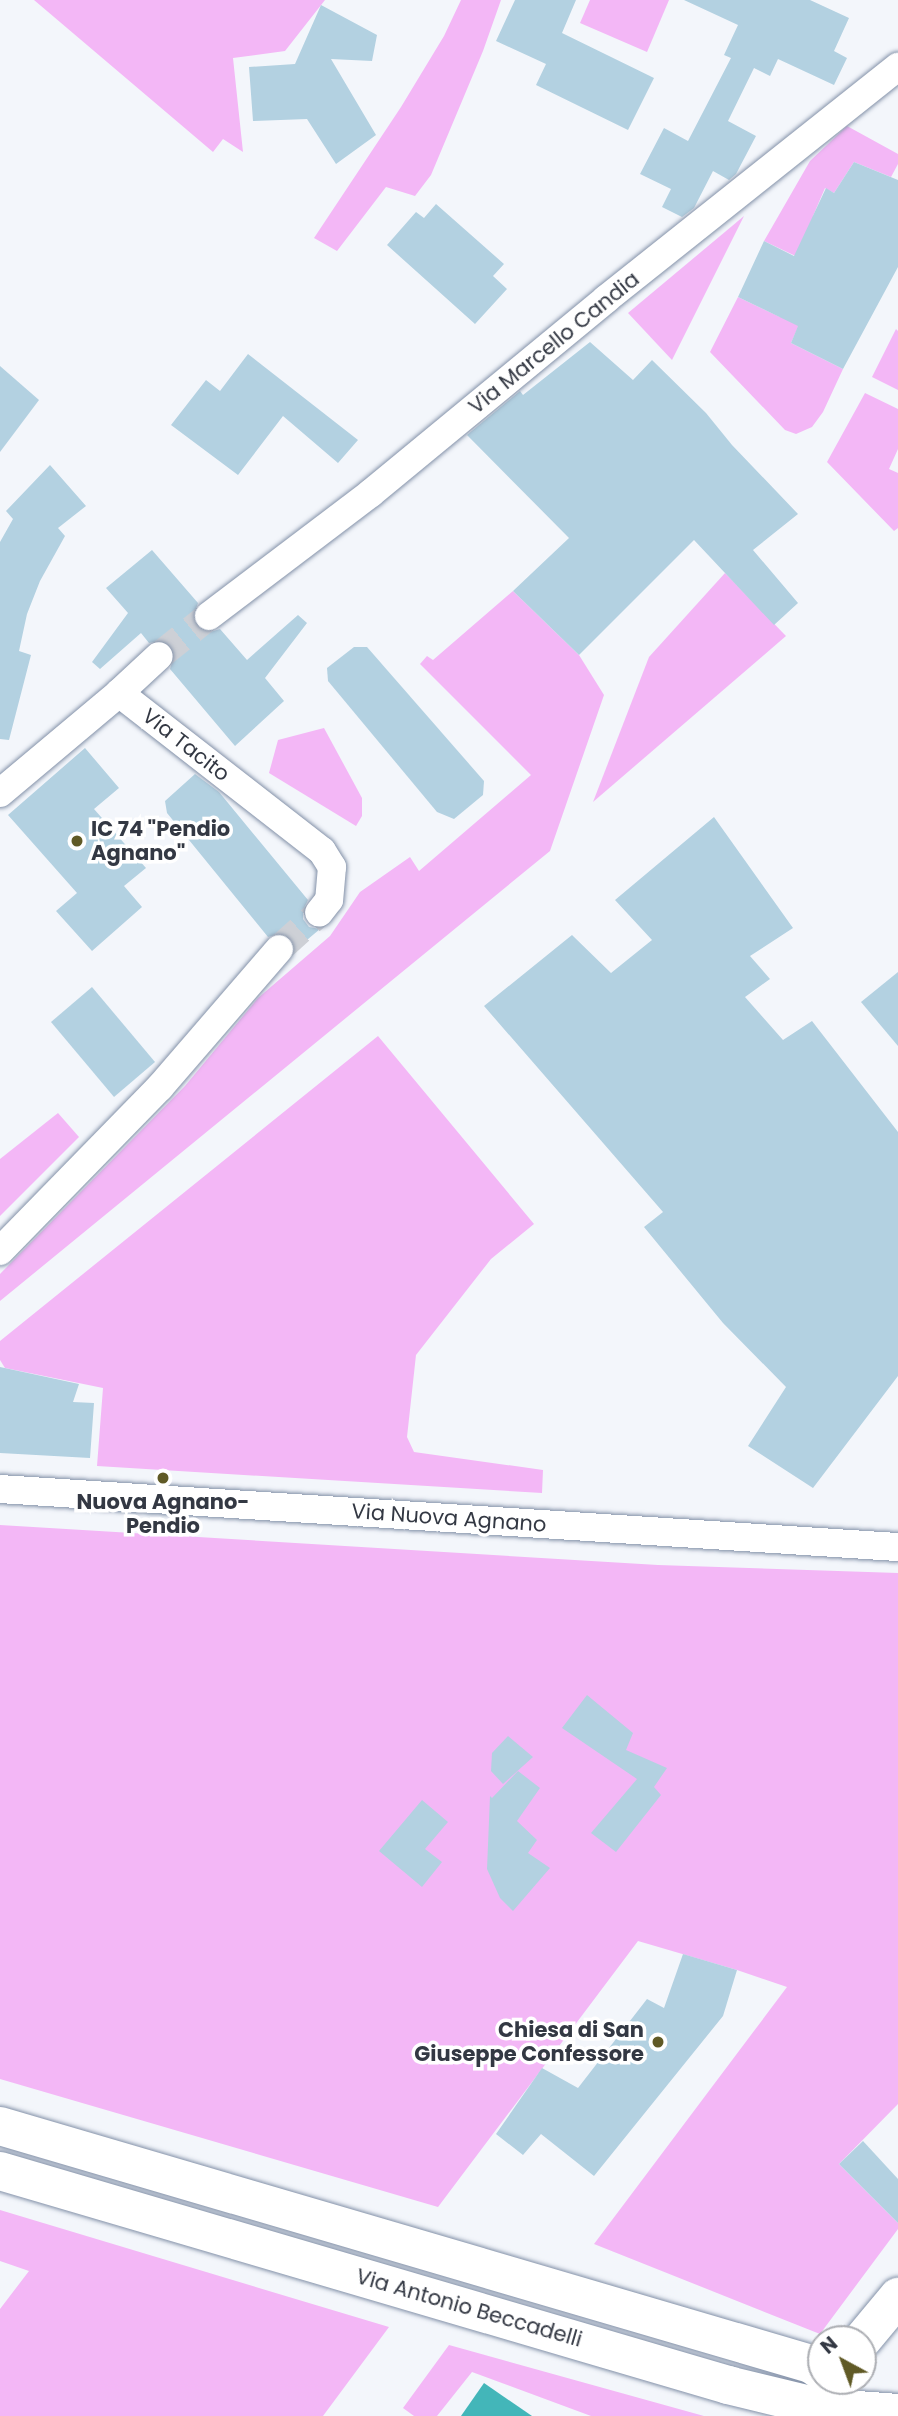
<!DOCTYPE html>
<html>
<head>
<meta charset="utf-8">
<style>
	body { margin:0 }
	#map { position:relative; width:898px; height:2416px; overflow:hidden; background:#f3f6fb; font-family:Poppins,sans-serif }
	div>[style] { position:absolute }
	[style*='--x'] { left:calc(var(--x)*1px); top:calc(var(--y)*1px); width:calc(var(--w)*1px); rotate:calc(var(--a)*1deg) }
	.green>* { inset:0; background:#f3b7f6 }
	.water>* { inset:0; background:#43b6b9 }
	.building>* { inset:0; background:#b3d1e1 }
	.minor-tunnel>* { height:28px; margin-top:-14px; transform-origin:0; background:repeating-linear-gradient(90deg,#cdd0d6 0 28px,transparent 0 42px) }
	.roads { filter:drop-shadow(0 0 2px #8391a8) drop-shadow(0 0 2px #8391a8) }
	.minor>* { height:28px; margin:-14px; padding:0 14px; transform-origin:14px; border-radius:14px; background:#fff }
	.secondary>* { height:38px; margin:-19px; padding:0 19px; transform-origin:19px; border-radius:19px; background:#fff }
	.primary>* { height:38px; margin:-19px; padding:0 19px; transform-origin:19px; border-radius:19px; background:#fff }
	.dots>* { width:19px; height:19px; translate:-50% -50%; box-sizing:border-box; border:4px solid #fff; border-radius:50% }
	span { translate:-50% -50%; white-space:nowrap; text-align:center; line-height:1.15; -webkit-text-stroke:7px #fff; paint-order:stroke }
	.street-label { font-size:21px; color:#333843 }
	.poi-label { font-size:21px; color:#333843; font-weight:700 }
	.left { translate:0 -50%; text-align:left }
	.right { translate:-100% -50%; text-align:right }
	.north { position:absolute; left:807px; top:2325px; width:70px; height:70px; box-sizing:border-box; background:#fff; border:2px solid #adafb4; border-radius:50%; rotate:319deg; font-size:19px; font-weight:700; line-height:28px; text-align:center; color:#333843 }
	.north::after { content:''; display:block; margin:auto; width:24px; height:32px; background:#605a26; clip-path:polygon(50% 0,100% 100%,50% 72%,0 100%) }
</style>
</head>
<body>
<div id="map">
	<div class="green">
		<i style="clip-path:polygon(34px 0,325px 0,285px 51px,233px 58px,243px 152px,223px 139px,213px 152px)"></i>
		<i style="clip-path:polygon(461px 0,501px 0,483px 51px,431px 175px,415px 196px,386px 187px,337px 251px,314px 238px,401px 107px,444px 36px)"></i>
		<i style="clip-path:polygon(590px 0,669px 0,647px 52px,580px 23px)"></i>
		<i style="clip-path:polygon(847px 126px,898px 154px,898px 164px,891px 177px,854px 162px,834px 193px,825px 188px,813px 216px,845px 234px,806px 261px,764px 241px,810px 161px)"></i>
		<i style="clip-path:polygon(744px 216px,672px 360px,628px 313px)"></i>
		<i style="clip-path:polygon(738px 297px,780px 317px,806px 309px,791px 343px,843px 369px,823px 412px,812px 427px,796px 434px,785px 430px,710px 352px)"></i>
		<i style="clip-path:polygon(896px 329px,898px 331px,898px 390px,872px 377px)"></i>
		<i style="clip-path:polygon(865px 393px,898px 409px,898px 449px,889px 469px,898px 473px,898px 528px,894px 531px,827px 462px)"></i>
		<i style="clip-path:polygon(725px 573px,786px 636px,593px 802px,649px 657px)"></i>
		<i style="clip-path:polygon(513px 591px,579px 655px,604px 695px,550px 851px,0 1301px,0 1274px,185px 1086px,258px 998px,330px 936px,360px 892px,410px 857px,419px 871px,531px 775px,420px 664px,427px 656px,433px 660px)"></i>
		<i style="clip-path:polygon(324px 728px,362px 798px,362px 816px,356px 826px,269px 773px,278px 740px)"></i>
		<i style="clip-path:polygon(378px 1036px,534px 1224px,491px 1259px,416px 1355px,407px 1437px,414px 1452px,543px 1470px,542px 1493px,97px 1466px,103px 1388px,5px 1368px,0 1360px,0 1341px)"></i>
		<i style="clip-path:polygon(58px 1113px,79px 1137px,0 1216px,0 1159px)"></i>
		<i style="clip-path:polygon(0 1525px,658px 1565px,898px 1573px,898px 2104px,839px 2164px,898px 2223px,898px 2229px,820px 2334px,594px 2244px,787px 1987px,737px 1970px,638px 1941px,438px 2207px,0 2079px)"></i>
		<i style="clip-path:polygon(0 2210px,389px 2327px,323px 2416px,0 2416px,0 2309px,29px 2271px,0 2261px)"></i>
		<i style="clip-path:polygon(449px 2345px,704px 2416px,591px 2416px,472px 2372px,437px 2416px,414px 2416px,403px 2408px)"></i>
	</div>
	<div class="water">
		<i style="clip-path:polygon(484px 2383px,532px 2416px,461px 2416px)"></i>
	</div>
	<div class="building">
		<i style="clip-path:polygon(515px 0,576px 0,562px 33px,654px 78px,628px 130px,536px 85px,546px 64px,496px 41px)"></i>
		<i style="clip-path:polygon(684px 0,810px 0,849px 18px,834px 51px,847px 58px,834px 85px,778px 59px,770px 76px,754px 68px,728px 121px,756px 136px,736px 174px,729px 180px,713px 171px,694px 208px,682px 217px,662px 207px,671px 189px,640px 174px,664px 128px,688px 141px,731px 58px,724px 55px,738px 25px)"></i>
		<i style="clip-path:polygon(321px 5px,377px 35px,372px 61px,331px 59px,376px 135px,336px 164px,307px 119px,253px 121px,249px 67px,295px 64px)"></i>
		<i style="clip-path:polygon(854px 162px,898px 180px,898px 267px,843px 369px,791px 343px,798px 326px,738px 297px,764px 241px,794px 256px,826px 188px,834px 193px)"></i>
		<i style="clip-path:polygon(436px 204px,504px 264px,493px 276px,507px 289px,475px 324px,387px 245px,416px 212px,424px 218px)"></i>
		<i style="clip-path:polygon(590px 342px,633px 380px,652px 360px,706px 413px,732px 445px,798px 514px,753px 550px,798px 603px,774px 625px,694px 540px,579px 655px,513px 591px,569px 538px,467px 435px,520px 391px,523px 395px)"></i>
		<i style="clip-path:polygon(248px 354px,358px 440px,338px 463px,283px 416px,238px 475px,171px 425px,206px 380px,220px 391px)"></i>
		<i style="clip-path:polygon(0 366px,39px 400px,0 452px)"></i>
		<i style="clip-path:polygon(50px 465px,86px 506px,58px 528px,65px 536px,40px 581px,27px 614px,19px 651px,31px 655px,9px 740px,0 739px,0 542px,13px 519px,6px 511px)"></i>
		<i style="clip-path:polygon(152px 550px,198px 603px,193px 617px,196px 627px,210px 632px,220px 629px,247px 660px,298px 615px,307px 623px,265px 678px,284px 701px,235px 746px,170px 669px,175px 653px,165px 640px,149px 643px,141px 633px,100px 669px,92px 662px,128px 613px,106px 588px)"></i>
		<i style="clip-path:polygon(354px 647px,367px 647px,484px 781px,483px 795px,454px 819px,437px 812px,328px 681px,327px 668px)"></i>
		<i style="clip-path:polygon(85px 748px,119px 788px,94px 809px,146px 868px,124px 886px,142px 907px,92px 951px,56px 911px,77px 893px,8px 815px)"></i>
		<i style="clip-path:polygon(195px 774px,219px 792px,308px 900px,303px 910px,303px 919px,309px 927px,320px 929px,295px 950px,289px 936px,281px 933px,268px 937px,167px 813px,165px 801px)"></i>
		<i style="clip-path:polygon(714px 817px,793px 928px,750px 956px,770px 979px,745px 997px,783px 1040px,812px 1021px,898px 1132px,898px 1376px,813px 1488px,748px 1446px,786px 1387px,723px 1323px,644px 1227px,663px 1212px,484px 1006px,572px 935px,611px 973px,652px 940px,615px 900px)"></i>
		<i style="clip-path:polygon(898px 972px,898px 1046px,861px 1002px)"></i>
		<i style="clip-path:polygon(92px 987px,155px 1062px,114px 1097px,51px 1022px)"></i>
		<i style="clip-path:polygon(0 1367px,79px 1384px,73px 1402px,94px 1403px,90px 1458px,0 1453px)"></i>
		<i style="clip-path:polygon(587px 1695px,633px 1733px,626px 1750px,667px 1768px,654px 1787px,661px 1795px,616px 1852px,591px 1833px,637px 1779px,562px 1728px)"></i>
		<i style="clip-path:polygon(508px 1736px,533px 1757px,503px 1784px,491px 1771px,492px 1753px)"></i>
		<i style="clip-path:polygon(518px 1771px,540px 1788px,517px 1821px,537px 1840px,528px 1853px,550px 1868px,513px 1911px,500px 1898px,487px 1869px,490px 1796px,492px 1798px)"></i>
		<i style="clip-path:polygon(422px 1800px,448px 1822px,425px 1849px,442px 1862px,422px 1887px,379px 1851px)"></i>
		<i style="clip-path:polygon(683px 1954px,737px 1970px,723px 2016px,594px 2176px,541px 2134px,523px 2155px,496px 2134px,542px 2068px,578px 2088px,647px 1999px,664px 2008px)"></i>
		<i style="clip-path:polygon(863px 2141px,898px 2179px,898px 2223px,839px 2164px)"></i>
	</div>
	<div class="minor-tunnel">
		<i style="--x:159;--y:656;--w:64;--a:-38.7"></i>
		<i style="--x:279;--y:949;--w:54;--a:-42"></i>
	</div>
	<div class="roads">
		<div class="minor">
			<i style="--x:209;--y:616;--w:203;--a:-37.2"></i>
			<i style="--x:371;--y:493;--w:305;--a:-39.5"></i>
			<i style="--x:606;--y:299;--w:373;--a:-38.5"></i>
			<i style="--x:119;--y:693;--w:54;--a:-42.8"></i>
			<i style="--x:0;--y:793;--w:155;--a:-40"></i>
			<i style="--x:119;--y:693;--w:257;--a:37.9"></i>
			<i style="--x:322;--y:851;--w:19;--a:58"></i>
			<i style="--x:332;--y:867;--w:33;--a:95"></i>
			<i style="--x:329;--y:900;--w:16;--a:128"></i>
			<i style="--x:0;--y:1251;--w:229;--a:-45.7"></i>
			<i style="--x:160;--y:1087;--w:182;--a:-49.2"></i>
			<i style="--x:0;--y:1489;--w:900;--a:3.7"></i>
		</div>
		<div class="secondary">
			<i style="--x:863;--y:2339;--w:55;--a:-50.2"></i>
		</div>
		<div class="primary">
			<i style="--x:0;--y:2126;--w:845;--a:16.36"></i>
			<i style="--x:811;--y:2364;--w:12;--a:35"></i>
			<i style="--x:0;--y:2171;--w:759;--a:16.38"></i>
			<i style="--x:728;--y:2385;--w:93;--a:13.7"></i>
			<i style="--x:818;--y:2407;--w:80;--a:4.3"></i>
		</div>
	</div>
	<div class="dots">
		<i style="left:77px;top:841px;background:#605a26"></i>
		<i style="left:163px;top:1478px;background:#605a26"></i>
		<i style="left:658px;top:2042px;background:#605a26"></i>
	</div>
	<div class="street-label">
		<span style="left:554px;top:343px;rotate:-39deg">Via Marcello Candia</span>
		<span style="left:186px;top:745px;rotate:38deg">Via Tacito</span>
		<span style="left:449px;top:1518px;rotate:4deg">Via Nuova Agnano</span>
		<span style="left:469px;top:2308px;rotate:16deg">Via Antonio Beccadelli</span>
	</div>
	<div class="poi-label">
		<span class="left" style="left:91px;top:841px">IC 74 "Pendio<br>Agnano"</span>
		<span style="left:163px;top:1514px">Nuova Agnano-<br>Pendio</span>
		<span class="right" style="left:644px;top:2042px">Chiesa di San<br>Giuseppe Confessore</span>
	</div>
	<div class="north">N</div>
</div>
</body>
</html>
